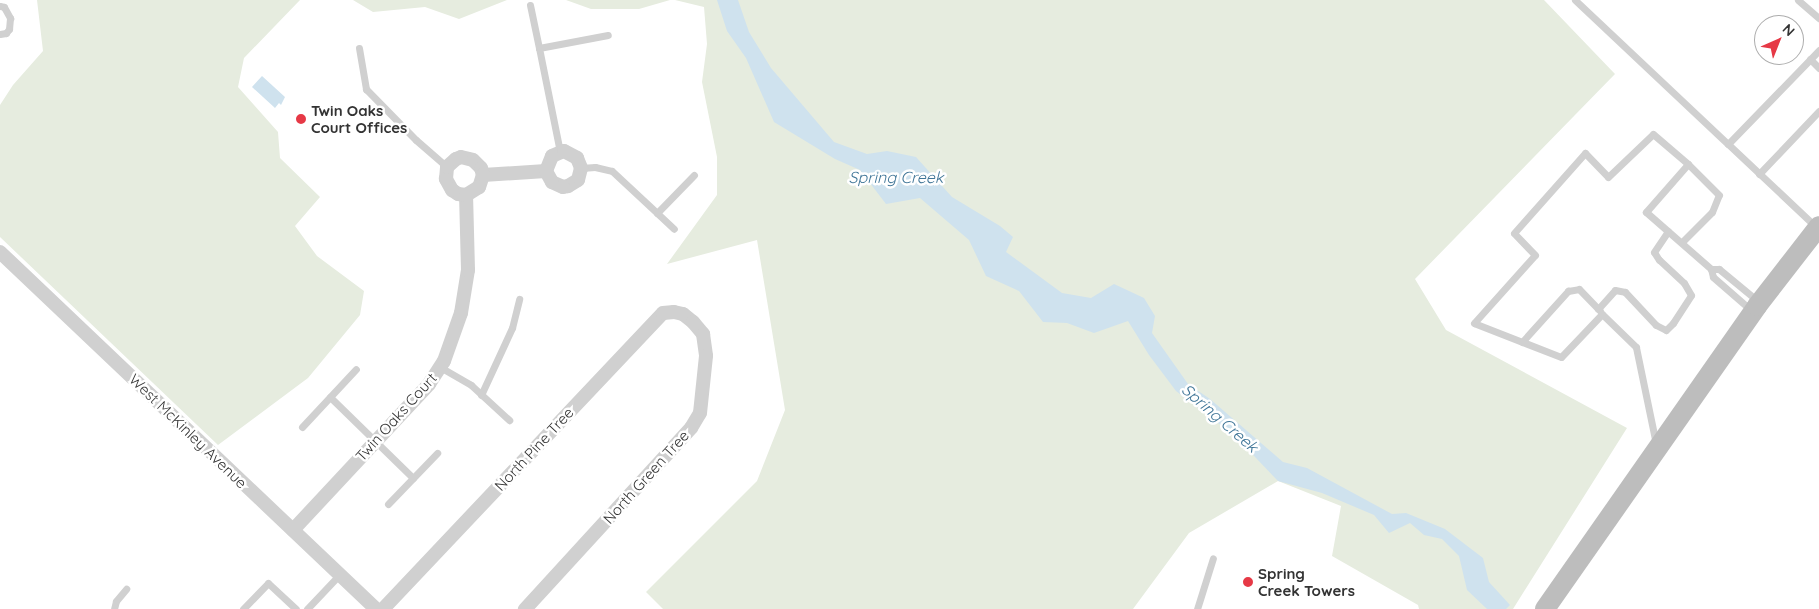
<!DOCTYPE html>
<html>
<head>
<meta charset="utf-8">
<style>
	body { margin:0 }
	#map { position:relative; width:1819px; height:609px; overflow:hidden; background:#fff; font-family:Quicksand,sans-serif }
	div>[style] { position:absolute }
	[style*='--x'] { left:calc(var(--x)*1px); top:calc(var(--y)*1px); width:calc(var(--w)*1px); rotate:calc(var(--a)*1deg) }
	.green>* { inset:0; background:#e6ecdf }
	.water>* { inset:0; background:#cfe2ee }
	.lane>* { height:7px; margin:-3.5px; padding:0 3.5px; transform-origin:3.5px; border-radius:3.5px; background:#d0d0d0 }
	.street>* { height:14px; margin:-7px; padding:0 7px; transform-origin:7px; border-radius:7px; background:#d0d0d0 }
	.secondary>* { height:20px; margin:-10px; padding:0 10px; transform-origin:10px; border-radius:10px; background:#bdbdbd }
	.dots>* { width:14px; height:14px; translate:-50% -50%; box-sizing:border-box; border:2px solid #fff; border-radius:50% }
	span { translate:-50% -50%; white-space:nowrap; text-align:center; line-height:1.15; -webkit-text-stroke:5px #fff; paint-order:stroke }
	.poi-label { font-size:15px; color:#333; font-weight:700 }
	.left { translate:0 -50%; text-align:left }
	.street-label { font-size:15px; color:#333 }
	.water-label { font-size:16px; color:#3f7597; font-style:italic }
	.north { position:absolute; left:1754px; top:15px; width:50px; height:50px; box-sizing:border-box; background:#fff; border:1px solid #adadad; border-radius:50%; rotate:44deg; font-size:14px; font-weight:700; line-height:20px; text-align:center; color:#333 }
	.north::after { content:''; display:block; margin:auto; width:18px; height:22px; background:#e63946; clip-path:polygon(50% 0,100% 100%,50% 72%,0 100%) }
</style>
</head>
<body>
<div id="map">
	<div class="green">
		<i style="clip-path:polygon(37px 0,300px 0,244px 58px,238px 87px,278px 132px,280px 158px,320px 197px,295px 226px,317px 256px,364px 291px,360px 315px,308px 378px,218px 445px,0 237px,0 105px,13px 85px,43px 51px)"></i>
		<i style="clip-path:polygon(353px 0,507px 0,459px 19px,425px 7px,373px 12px)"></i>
		<i style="clip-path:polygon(566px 0,670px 0,639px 9px,591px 9px)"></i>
		<i style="clip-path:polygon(675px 0,1544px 0,1615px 74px,1415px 279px,1446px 330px,1627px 428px,1513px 609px,1419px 609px,1418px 605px,1332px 556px,1341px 506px,1278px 481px,1189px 533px,1133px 609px,663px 609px,646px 592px,757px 481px,785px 410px,757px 240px,667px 264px,717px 195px,717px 157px,702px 82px,707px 44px,704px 7px)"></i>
	</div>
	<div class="water">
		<i style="clip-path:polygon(717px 0,738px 0,749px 32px,771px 68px,834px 142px,867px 154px,887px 151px,916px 157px,952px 197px,1000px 226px,1013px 237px,1006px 252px,1062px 293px,1091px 298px,1114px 284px,1144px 298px,1155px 316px,1152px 333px,1188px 384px,1210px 399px,1283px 462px,1307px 468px,1392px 514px,1406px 513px,1445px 529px,1483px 558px,1489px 582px,1510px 605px,1506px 609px,1487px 609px,1467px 590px,1459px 556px,1442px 539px,1424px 535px,1410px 523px,1389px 533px,1374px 515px,1322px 493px,1278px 481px,1235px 436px,1176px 391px,1149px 355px,1128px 321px,1094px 333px,1067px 323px,1043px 322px,1019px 291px,986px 276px,969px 240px,920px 198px,886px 204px,860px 170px,835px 159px,774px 122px,746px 58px,727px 31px)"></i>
		<i style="clip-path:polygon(262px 76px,285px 97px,281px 105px,279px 103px,275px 108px,252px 87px)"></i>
	</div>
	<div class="lane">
		<i style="--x:1575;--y:0;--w:210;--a:43.3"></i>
		<i style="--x:1728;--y:144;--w:131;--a:-45.9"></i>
		<i style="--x:1798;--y:0;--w:28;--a:41"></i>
		<i style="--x:530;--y:5;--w:44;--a:78.2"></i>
		<i style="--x:0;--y:6;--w:4;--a:14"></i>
		<i style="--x:4;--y:7;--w:13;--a:61"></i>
		<i style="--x:10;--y:18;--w:11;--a:95"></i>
		<i style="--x:9;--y:29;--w:5;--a:127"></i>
		<i style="--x:6;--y:33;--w:6;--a:171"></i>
		<i style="--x:359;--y:48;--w:42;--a:80.3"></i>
		<i style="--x:366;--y:89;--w:71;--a:45.6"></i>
		<i style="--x:416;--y:140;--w:41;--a:41.1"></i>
		<i style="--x:1810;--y:59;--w:13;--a:45"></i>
		<i style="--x:1728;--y:144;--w:122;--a:43.3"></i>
		<i style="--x:560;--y:152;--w:106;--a:-101.4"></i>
		<i style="--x:539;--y:48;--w:70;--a:-10.7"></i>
		<i style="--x:581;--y:168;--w:14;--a:-4"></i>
		<i style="--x:595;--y:167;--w:17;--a:13"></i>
		<i style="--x:612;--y:171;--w:62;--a:43"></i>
		<i style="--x:657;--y:213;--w:53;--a:-45.8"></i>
		<i style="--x:1759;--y:174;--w:87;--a:-46.4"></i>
		<i style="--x:657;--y:213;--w:23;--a:43"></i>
		<i style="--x:1682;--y:242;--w:42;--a:-45"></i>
		<i style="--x:1712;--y:212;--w:18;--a:-68"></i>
		<i style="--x:1719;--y:195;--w:44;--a:-135"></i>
		<i style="--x:1711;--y:269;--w:8;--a:0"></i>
		<i style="--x:1719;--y:269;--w:52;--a:39.5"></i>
		<i style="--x:1598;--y:309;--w:25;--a:-48"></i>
		<i style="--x:1615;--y:290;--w:10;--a:11"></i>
		<i style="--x:1625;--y:292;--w:45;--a:46.8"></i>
		<i style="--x:1656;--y:325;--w:11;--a:27"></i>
		<i style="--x:1666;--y:330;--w:10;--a:-45"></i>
		<i style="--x:1673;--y:323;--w:33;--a:-57"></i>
		<i style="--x:1691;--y:295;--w:14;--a:-120"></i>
		<i style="--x:1684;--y:283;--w:34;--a:-137"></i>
		<i style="--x:1659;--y:260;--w:9;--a:-122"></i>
		<i style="--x:1654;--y:252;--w:25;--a:-56"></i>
		<i style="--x:1522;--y:342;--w:69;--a:-48"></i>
		<i style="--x:1568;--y:291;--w:11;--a:-10"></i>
		<i style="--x:1579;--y:289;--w:30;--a:46"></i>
		<i style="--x:440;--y:367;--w:36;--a:30"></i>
		<i style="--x:471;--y:385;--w:52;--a:42.6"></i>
		<i style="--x:481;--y:395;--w:74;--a:-65.2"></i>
		<i style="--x:512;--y:328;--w:30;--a:-76"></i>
		<i style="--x:330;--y:397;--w:116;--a:44.3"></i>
		<i style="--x:302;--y:427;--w:79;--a:-47"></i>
		<i style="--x:1656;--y:444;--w:99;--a:-101.7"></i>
		<i style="--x:1636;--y:347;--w:47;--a:-135.9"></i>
		<i style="--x:1602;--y:314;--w:59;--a:133.6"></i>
		<i style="--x:1561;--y:357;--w:93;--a:-158.7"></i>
		<i style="--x:1474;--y:323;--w:91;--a:-48.1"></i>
		<i style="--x:1535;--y:255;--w:30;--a:-134"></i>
		<i style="--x:1514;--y:233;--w:107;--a:-48.4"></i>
		<i style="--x:1585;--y:153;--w:33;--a:46"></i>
		<i style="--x:1608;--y:177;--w:62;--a:-43.7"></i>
		<i style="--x:1653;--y:134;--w:46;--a:40.6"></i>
		<i style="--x:1688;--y:164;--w:64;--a:131.2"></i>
		<i style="--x:1646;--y:212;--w:86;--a:41.2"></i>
		<i style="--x:1711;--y:269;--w:8;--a:76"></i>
		<i style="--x:1713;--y:277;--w:50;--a:41"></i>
		<i style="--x:388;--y:504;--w:71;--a:-46.1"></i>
		<i style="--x:114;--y:609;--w:8;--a:-76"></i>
		<i style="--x:116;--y:601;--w:16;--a:-50"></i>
		<i style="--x:243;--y:609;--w:36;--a:-46"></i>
		<i style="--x:268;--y:583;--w:38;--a:43"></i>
		<i style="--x:307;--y:609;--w:47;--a:-46.7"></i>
		<i style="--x:1197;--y:609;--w:53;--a:-72.6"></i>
	</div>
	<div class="street">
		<i style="--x:483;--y:175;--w:63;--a:-3.6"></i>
		<i style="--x:546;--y:171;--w:16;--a:-68"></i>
		<i style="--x:552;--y:156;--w:13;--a:-23"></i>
		<i style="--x:564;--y:151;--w:15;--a:28"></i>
		<i style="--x:577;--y:158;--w:11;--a:68"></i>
		<i style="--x:581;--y:168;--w:12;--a:104"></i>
		<i style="--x:578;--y:180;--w:12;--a:149"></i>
		<i style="--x:568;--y:186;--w:5;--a:169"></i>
		<i style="--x:563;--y:187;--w:12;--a:-156"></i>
		<i style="--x:552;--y:182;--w:13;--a:-119"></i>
		<i style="--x:0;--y:252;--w:518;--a:43.52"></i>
		<i style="--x:293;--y:530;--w:200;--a:-47"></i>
		<i style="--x:429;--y:384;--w:27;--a:-57"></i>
		<i style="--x:444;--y:361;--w:51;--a:-70.5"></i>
		<i style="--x:461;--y:313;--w:44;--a:-80.8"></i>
		<i style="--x:468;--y:270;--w:75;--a:-91.5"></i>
		<i style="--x:466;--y:195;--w:8;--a:-173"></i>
		<i style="--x:458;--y:194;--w:7;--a:-146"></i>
		<i style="--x:452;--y:190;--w:13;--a:-119"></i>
		<i style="--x:446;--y:179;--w:12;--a:-85"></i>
		<i style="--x:447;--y:167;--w:12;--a:-42"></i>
		<i style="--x:456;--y:159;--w:5;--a:-22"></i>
		<i style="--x:461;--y:157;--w:12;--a:14"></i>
		<i style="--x:473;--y:160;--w:11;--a:45"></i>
		<i style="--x:481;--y:168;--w:7;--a:74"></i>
		<i style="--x:483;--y:175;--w:13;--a:108"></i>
		<i style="--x:479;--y:187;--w:15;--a:148"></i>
		<i style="--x:383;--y:609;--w:407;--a:-46.6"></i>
		<i style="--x:663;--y:313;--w:11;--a:-5"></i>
		<i style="--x:674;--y:312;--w:9;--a:13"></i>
		<i style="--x:683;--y:314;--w:13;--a:39"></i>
		<i style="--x:693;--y:322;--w:16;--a:50"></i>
		<i style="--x:703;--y:334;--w:22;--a:82"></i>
		<i style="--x:706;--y:356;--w:57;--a:96"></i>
		<i style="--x:700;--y:413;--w:17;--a:121"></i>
		<i style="--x:691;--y:428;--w:246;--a:132.5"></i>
	</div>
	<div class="secondary">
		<i style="--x:1545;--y:609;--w:370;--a:-55"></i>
		<i style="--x:1757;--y:306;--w:101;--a:-52.2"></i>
	</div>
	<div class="dots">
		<i style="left:301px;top:119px;background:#e63946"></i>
		<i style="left:1248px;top:582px;background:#e63946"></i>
	</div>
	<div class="poi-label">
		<span class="left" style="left:311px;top:119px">Twin Oaks<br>Court Offices</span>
		<span class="left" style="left:1258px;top:582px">Spring<br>Creek Towers</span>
	</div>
	<div class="street-label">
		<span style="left:396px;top:417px;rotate:-48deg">Twin Oaks Court</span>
		<span style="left:188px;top:431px;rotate:44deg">West McKinley Avenue</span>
		<span style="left:534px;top:449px;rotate:-47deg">North Pine Tree</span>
		<span style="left:646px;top:477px;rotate:-48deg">North Green Tree</span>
	</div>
	<div class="water-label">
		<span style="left:896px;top:177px">Spring Creek</span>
		<span style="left:1220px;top:418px;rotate:41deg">Spring Creek</span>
	</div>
	<div class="north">N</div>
</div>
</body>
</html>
